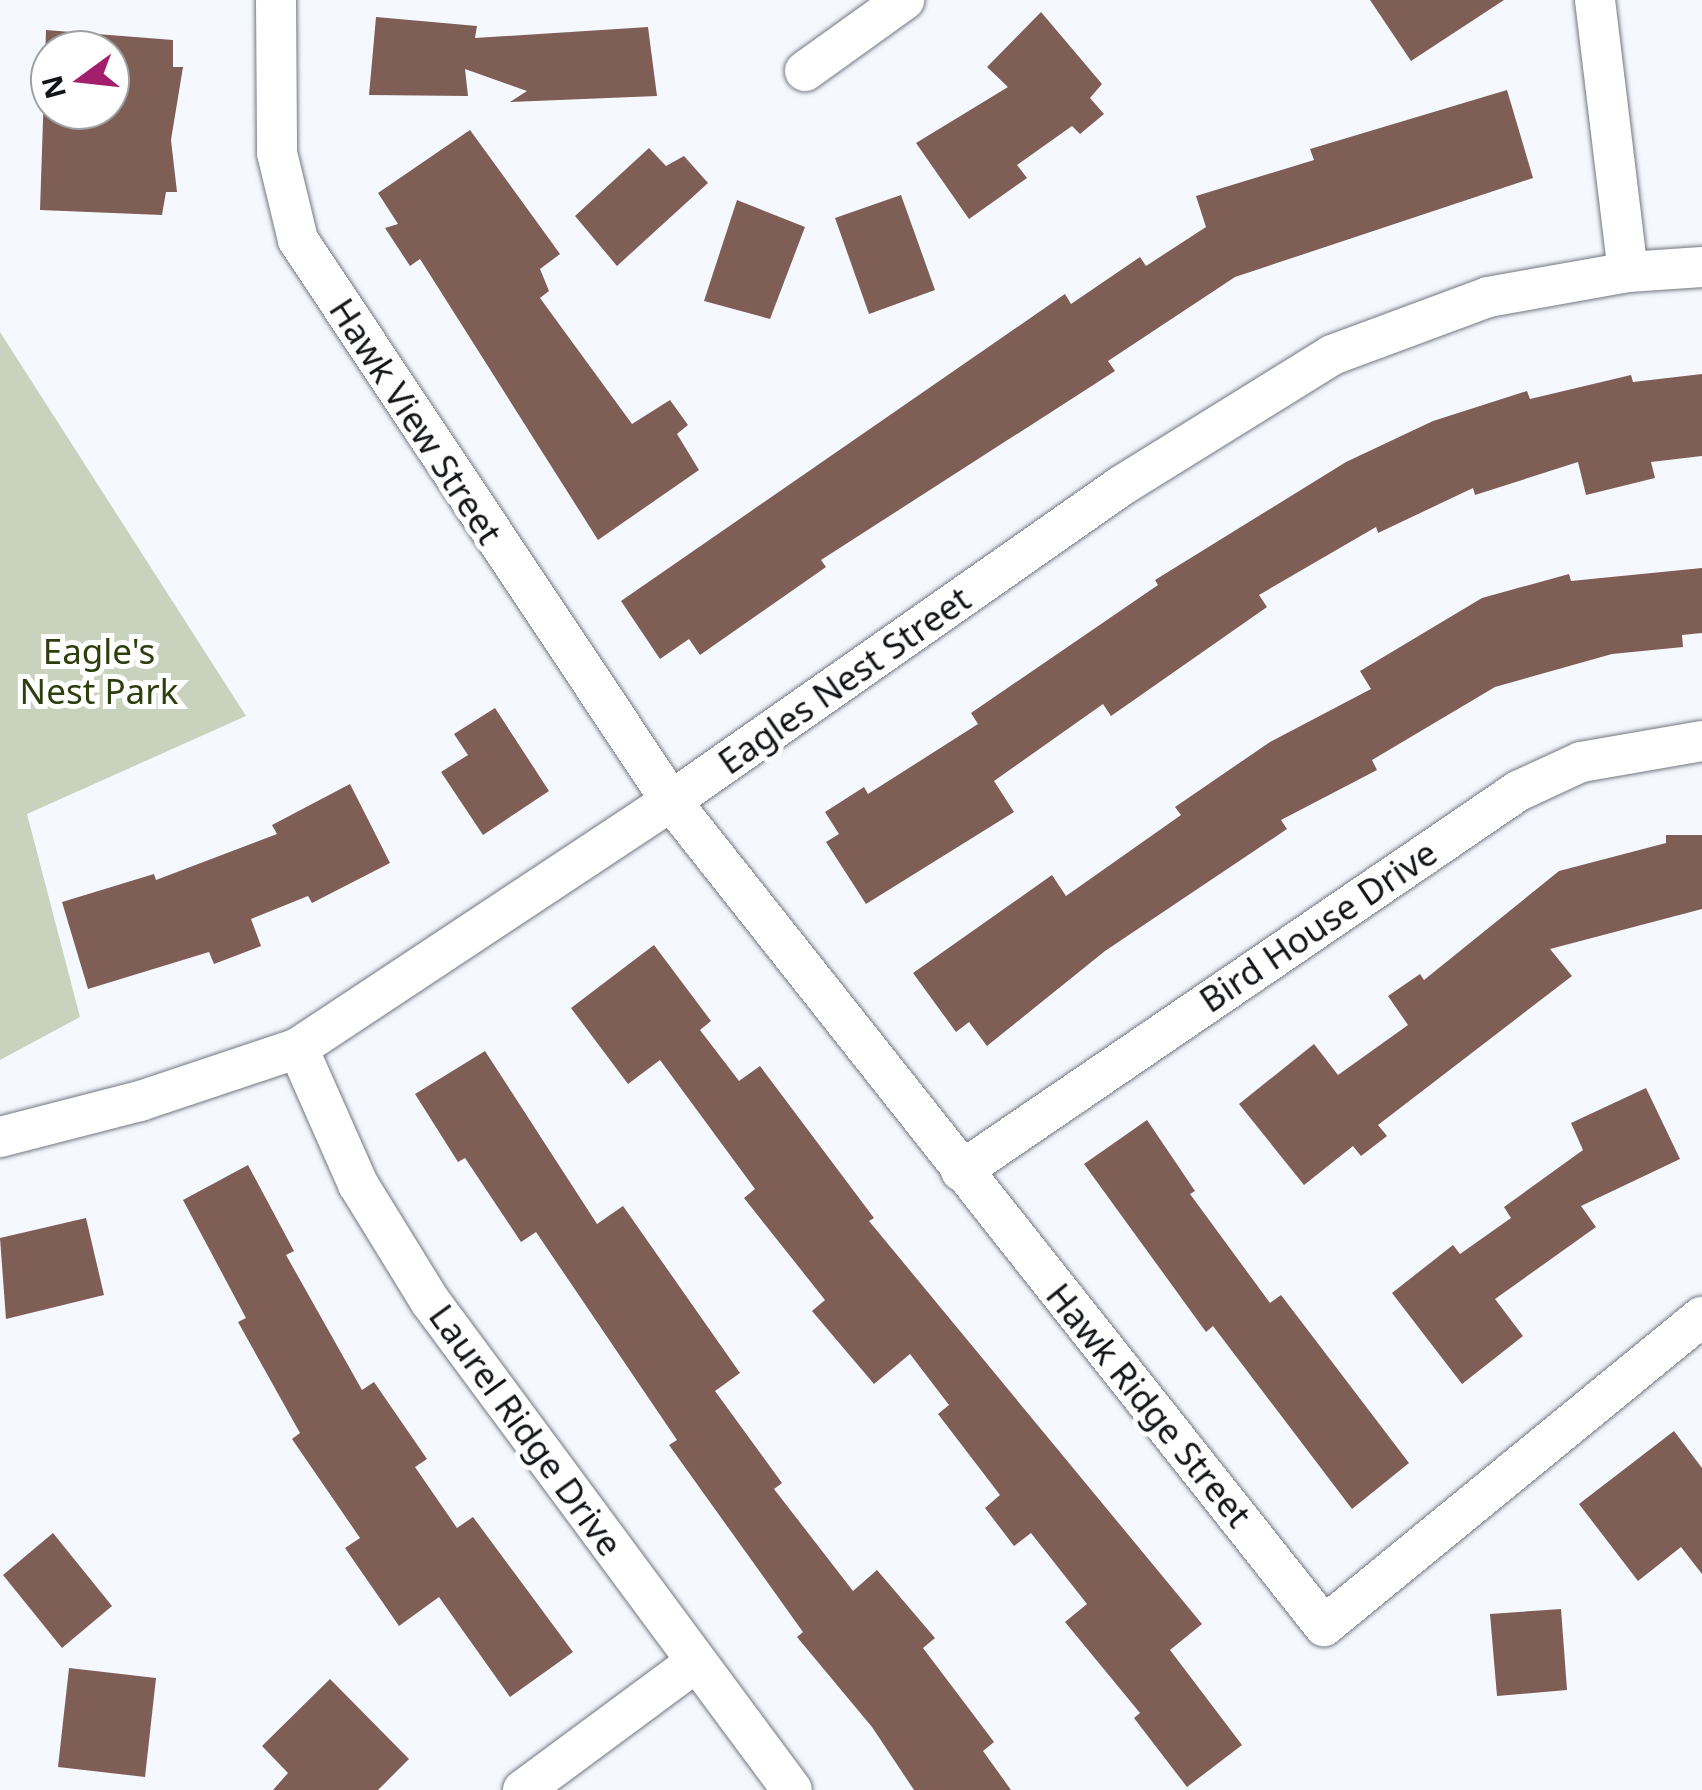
<!DOCTYPE html>
<html>
<head>
<meta charset="utf-8">
<style>
	body { margin:0 }
	#map { position:relative; width:1702px; height:1790px; overflow:hidden; background:#f5f8fe; font-family:"Noto Sans",sans-serif }
	div>[style] { position:absolute }
	[style*='--x'] { left:calc(var(--x)*1px); top:calc(var(--y)*1px); width:calc(var(--w)*1px); rotate:calc(var(--a)*1deg) }
	.green>* { inset:0; background:#c9d2bd }
	.building>* { inset:0; background:#7f5e56 }
	.roads { filter:drop-shadow(0 0 2px #737781) drop-shadow(0 0 2px #737781) }
	.minor>* { height:40px; margin:-20px; padding:0 20px; transform-origin:20px; border-radius:20px; background:#fff }
	span { translate:-50% -50%; white-space:nowrap; text-align:center; line-height:1.15; -webkit-text-stroke:10px #fff; paint-order:stroke }
	.street-label { font-size:35px; color:#121417 }
	.park-label { font-size:35px; color:#2e3e0d }
	.north { position:absolute; left:30px; top:30px; width:100px; height:100px; box-sizing:border-box; background:#fff; border:2px solid #a0a1a2; border-radius:50%; rotate:255deg; font-size:28px; font-weight:700; line-height:40px; text-align:center; color:#121417 }
	.north::after { content:''; display:block; margin:auto; width:35px; height:45px; background:#a21f6d; clip-path:polygon(50% 0,100% 100%,50% 72%,0 100%) }
</style>
</head>
<body>
<div id="map">
	<div class="green">
		<i style="clip-path:polygon(0 332px,246px 716px,27px 814px,80px 1017px,0 1060px)"></i>
	</div>
	<div class="building">
		<i style="clip-path:polygon(1370px 0,1504px 0,1411px 61px)"></i>
		<i style="clip-path:polygon(1041px 12px,1102px 84px,1090px 98px,1104px 114px,1080px 134px,1072px 126px,1017px 165px,1027px 178px,969px 219px,916px 143px,1008px 87px,987px 67px)"></i>
		<i style="clip-path:polygon(376px 17px,477px 26px,475px 38px,648px 27px,657px 96px,510px 102px,527px 91px,465px 69px,468px 96px,369px 95px)"></i>
		<i style="clip-path:polygon(evenodd,46px 30px,173px 40px,173px 67px,183px 67px,171px 140px,177px 192px,166px 192px,162px 215px,40px 210px,46px 30px,50px 50px,110px 50px,110px 110px,50px 110px,50px 50px)"></i>
		<i style="clip-path:polygon(1507px 90px,1533px 178px,1235px 277px,1108px 361px,1115px 371px,821px 560px,826px 567px,700px 655px,689px 639px,660px 659px,621px 601px,1065px 294px,1071px 304px,1140px 257px,1146px 266px,1206px 227px,1196px 196px,1314px 160px,1310px 149px)"></i>
		<i style="clip-path:polygon(470px 130px,560px 254px,540px 269px,549px 291px,540px 298px,632px 424px,670px 400px,688px 425px,677px 434px,699px 470px,598px 540px,420px 259px,410px 266px,385px 228px,398px 224px,378px 193px)"></i>
		<i style="clip-path:polygon(649px 148px,666px 166px,684px 156px,708px 183px,617px 266px,575px 216px)"></i>
		<i style="clip-path:polygon(901px 195px,935px 290px,869px 314px,835px 218px)"></i>
		<i style="clip-path:polygon(737px 200px,805px 227px,770px 319px,704px 301px)"></i>
		<i style="clip-path:polygon(1702px 374px,1702px 456px,1651px 462px,1655px 478px,1586px 495px,1578px 462px,1475px 495px,1473px 488px,1378px 533px,1376px 527px,1259px 595px,1267px 607px,1111px 716px,1103px 704px,994px 781px,1014px 812px,866px 904px,826px 842px,839px 834px,825px 812px,864px 787px,868px 794px,978px 724px,971px 713px,1158px 585px,1155px 580px,1346px 462px,1433px 421px,1527px 391px,1530px 399px,1631px 375px,1633px 382px)"></i>
		<i style="clip-path:polygon(1702px 568px,1702px 633px,1682px 635px,1683px 647px,1612px 654px,1495px 687px,1372px 760px,1377px 770px,1281px 820px,1287px 829px,1105px 951px,987px 1046px,969px 1022px,956px 1032px,913px 973px,1052px 875px,1066px 896px,1181px 815px,1175px 807px,1270px 742px,1371px 689px,1360px 671px,1482px 598px,1569px 574px,1571px 581px)"></i>
		<i style="clip-path:polygon(495px 708px,549px 791px,483px 835px,441px 772px,468px 755px,454px 734px)"></i>
		<i style="clip-path:polygon(350px 784px,390px 863px,312px 903px,308px 896px,251px 919px,261px 946px,214px 964px,209px 952px,88px 989px,62px 902px,154px 874px,156px 880px,277px 834px,272px 825px)"></i>
		<i style="clip-path:polygon(1666px 835px,1702px 835px,1702px 909px,1550px 949px,1572px 976px,1378px 1125px,1387px 1136px,1361px 1156px,1353px 1146px,1304px 1185px,1239px 1104px,1314px 1044px,1338px 1075px,1408px 1025px,1388px 996px,1420px 974px,1424px 980px,1559px 871px,1666px 843px)"></i>
		<i style="clip-path:polygon(654px 945px,711px 1021px,700px 1030px,739px 1081px,760px 1066px,874px 1218px,869px 1221px,1202px 1624px,1170px 1650px,1242px 1745px,1187px 1787px,1134px 1718px,1140px 1713px,1065px 1622px,1087px 1604px,1031px 1533px,1014px 1546px,985px 1508px,1000px 1495px,938px 1414px,949px 1405px,910px 1354px,874px 1384px,812px 1311px,825px 1300px,744px 1198px,755px 1189px,660px 1060px,628px 1084px,571px 1008px)"></i>
		<i style="clip-path:polygon(485px 1051px,597px 1224px,623px 1206px,740px 1373px,715px 1391px,782px 1483px,774px 1489px,853px 1591px,877px 1570px,935px 1638px,923px 1648px,994px 1742px,983px 1751px,1011px 1790px,914px 1790px,872px 1727px,797px 1637px,803px 1632px,669px 1445px,677px 1440px,536px 1232px,521px 1242px,465px 1158px,458px 1162px,415px 1094px)"></i>
		<i style="clip-path:polygon(1646px 1088px,1680px 1159px,1581px 1206px,1596px 1227px,1495px 1299px,1523px 1336px,1462px 1384px,1392px 1293px,1453px 1245px,1460px 1254px,1511px 1218px,1504px 1207px,1583px 1150px,1571px 1123px)"></i>
		<i style="clip-path:polygon(1147px 1120px,1195px 1191px,1190px 1194px,1270px 1303px,1281px 1295px,1409px 1463px,1352px 1509px,1213px 1326px,1206px 1332px,1084px 1164px)"></i>
		<i style="clip-path:polygon(248px 1165px,294px 1251px,286px 1255px,362px 1390px,374px 1382px,427px 1459px,415px 1467px,457px 1528px,473px 1517px,573px 1652px,510px 1697px,439px 1597px,399px 1626px,345px 1548px,360px 1538px,292px 1439px,300px 1433px,238px 1322px,246px 1318px,183px 1200px)"></i>
		<i style="clip-path:polygon(86px 1218px,104px 1295px,6px 1319px,0 1238px)"></i>
		<i style="clip-path:polygon(1674px 1431px,1702px 1468px,1702px 1574px,1681px 1547px,1638px 1581px,1579px 1504px)"></i>
		<i style="clip-path:polygon(53px 1533px,112px 1606px,62px 1648px,3px 1575px)"></i>
		<i style="clip-path:polygon(1561px 1609px,1567px 1690px,1497px 1696px,1490px 1614px)"></i>
		<i style="clip-path:polygon(69px 1668px,156px 1678px,145px 1777px,58px 1767px)"></i>
		<i style="clip-path:polygon(330px 1679px,409px 1759px,378px 1790px,273px 1790px,288px 1773px,262px 1746px)"></i>
	</div>
	<div class="roads">
		<div class="minor">
			<i style="--x:276;--y:0;--w:153;--a:89.6"></i>
			<i style="--x:277;--y:153;--w:89;--a:76.4"></i>
			<i style="--x:298;--y:240;--w:674;--a:56.38"></i>
			<i style="--x:671;--y:801;--w:1052;--a:51.64"></i>
			<i style="--x:1324;--y:1626;--w:488;--a:-39.3"></i>
			<i style="--x:1595;--y:0;--w:274;--a:83.1"></i>
			<i style="--x:805;--y:71;--w:122;--a:-35.6"></i>
			<i style="--x:298;--y:1048;--w:149;--a:66.2"></i>
			<i style="--x:358;--y:1184;--w:137;--a:58.4"></i>
			<i style="--x:430;--y:1301;--w:608;--a:53.49"></i>
			<i style="--x:0;--y:1137;--w:145;--a:-14.4"></i>
			<i style="--x:140;--y:1101;--w:167;--a:-18.5"></i>
			<i style="--x:298;--y:1048;--w:447;--a:-33.5"></i>
			<i style="--x:671;--y:801;--w:549;--a:-34.99"></i>
			<i style="--x:1121;--y:486;--w:248;--a:-31.8"></i>
			<i style="--x:1332;--y:355;--w:166;--a:-20.4"></i>
			<i style="--x:1488;--y:297;--w:142;--a:-10.1"></i>
			<i style="--x:1628;--y:272;--w:74;--a:-3.9"></i>
			<i style="--x:961;--y:1171;--w:674;--a:-34.3"></i>
			<i style="--x:1518;--y:791;--w:69;--a:-24.7"></i>
			<i style="--x:1581;--y:762;--w:123;--a:-9.8"></i>
			<i style="--x:523;--y:1790;--w:215;--a:-36.5"></i>
		</div>
	</div>
	<div class="street-label">
		<span style="left:416px;top:421px;rotate:57deg">Hawk View Street</span>
		<span style="left:844px;top:680px;rotate:-35deg">Eagles Nest Street</span>
		<span style="left:1318px;top:926px;rotate:-34deg">Bird House Drive</span>
		<span style="left:1149px;top:1405px;rotate:51deg">Hawk Ridge Street</span>
		<span style="left:526px;top:1430px;rotate:54deg">Laurel Ridge Drive</span>
	</div>
	<div class="park-label">
		<span style="left:99px;top:671px">Eagle's<br>Nest Park</span>
	</div>
	<div class="north">N</div>
</div>
</body>
</html>
